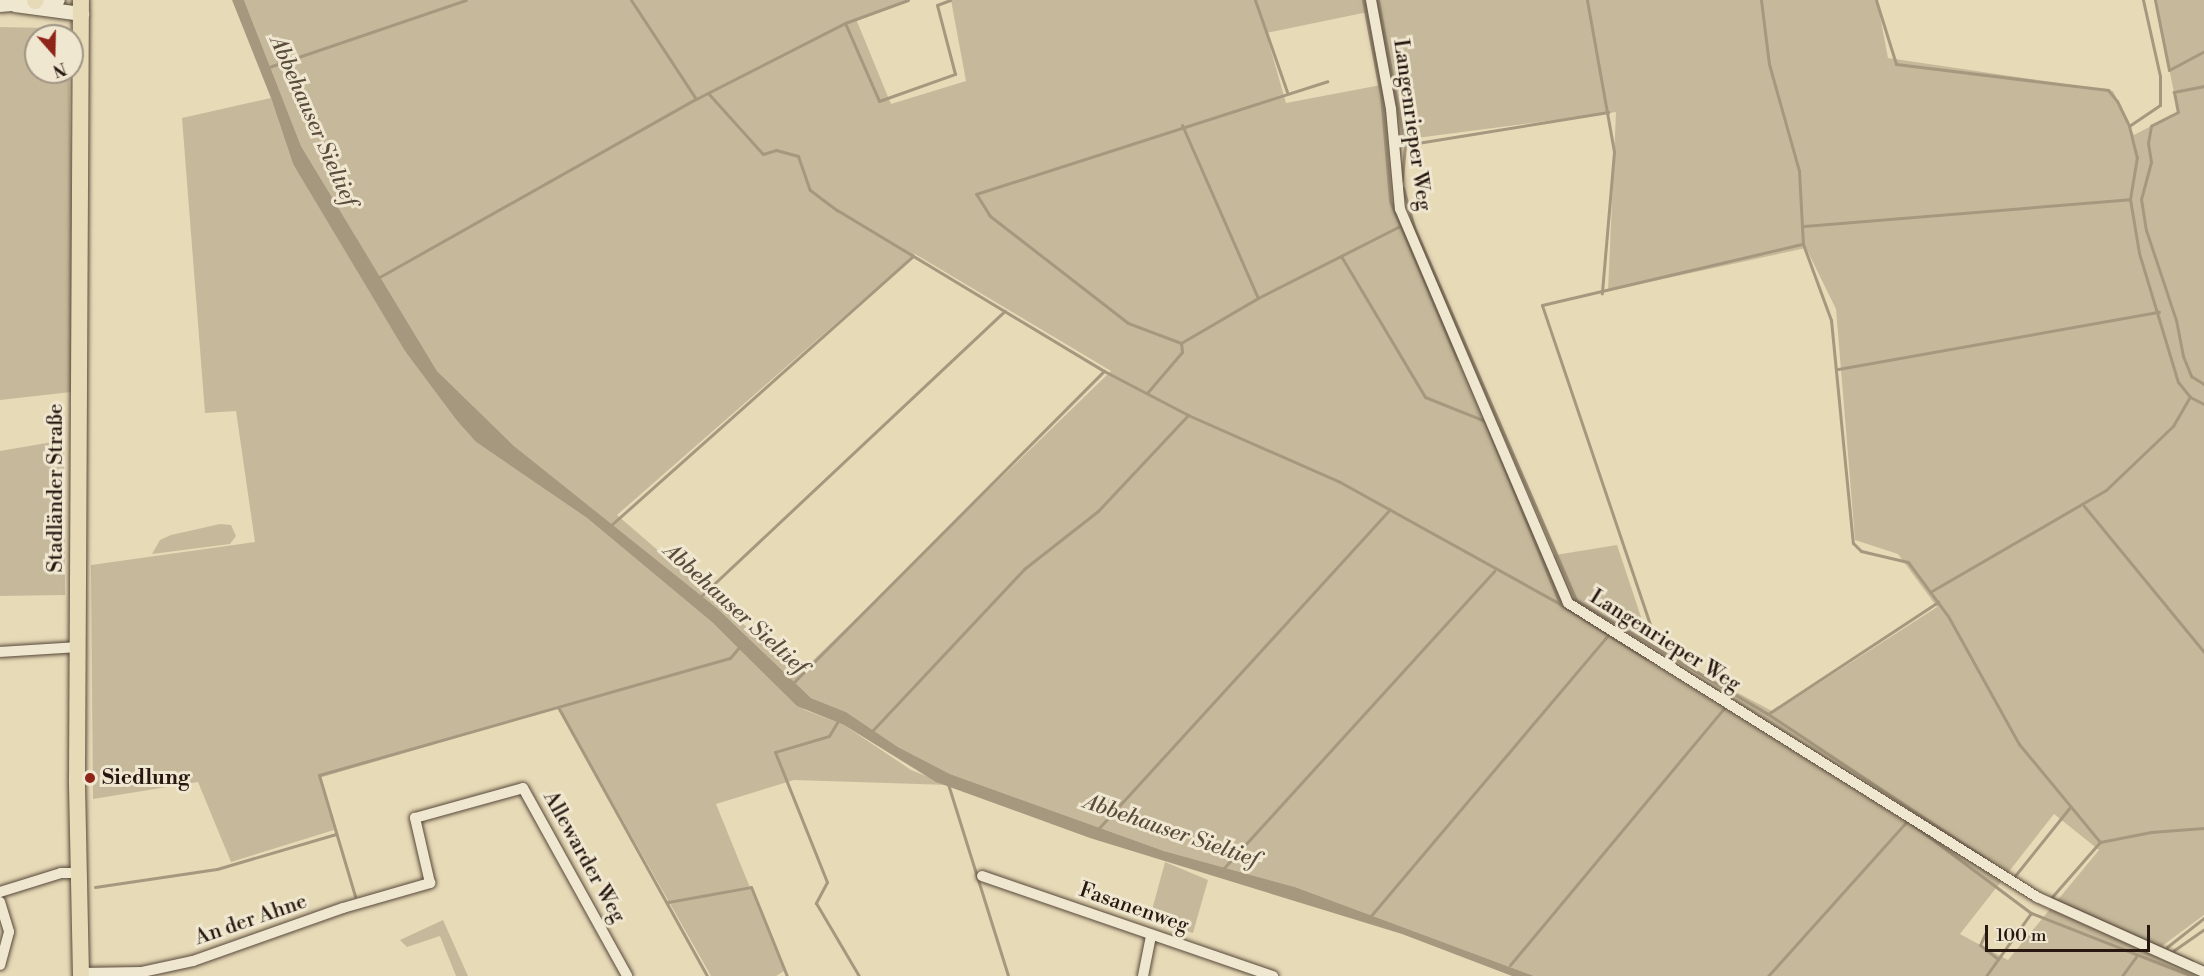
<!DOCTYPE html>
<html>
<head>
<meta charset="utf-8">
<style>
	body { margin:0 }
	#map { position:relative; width:2204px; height:976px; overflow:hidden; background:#e7dab7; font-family:"Libre Bodoni",serif }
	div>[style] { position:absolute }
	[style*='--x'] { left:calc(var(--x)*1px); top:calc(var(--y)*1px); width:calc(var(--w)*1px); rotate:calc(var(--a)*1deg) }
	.green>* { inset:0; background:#c6b99b }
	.water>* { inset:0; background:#a6987f }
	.stream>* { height:3px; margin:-1.5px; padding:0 1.5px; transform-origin:1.5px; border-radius:1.5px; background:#a6987f }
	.roads { filter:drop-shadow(0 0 2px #57483a) drop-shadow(0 0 2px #57483a) }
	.minor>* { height:10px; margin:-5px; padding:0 5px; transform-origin:5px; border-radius:5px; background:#efe7d0 }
	.tertiary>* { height:14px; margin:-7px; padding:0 7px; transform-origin:7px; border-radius:7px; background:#efe7d0 }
	.primary>* { height:16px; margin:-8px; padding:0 8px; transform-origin:8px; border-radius:8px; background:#e7dab7 }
	.dots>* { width:16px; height:16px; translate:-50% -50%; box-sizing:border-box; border:3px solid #efe7d0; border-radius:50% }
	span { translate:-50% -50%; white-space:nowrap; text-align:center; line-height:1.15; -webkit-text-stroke:6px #efe7d0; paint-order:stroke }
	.street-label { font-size:21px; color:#271711 }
	.poi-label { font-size:21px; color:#271711; font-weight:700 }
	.left { translate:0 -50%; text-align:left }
	.water-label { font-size:22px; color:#5a4b3d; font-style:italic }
	.north { position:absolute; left:24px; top:24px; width:60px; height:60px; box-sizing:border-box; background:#efe7d0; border:2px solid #9f9484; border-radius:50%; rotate:160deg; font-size:16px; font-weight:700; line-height:24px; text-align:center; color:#271711 }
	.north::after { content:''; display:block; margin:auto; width:21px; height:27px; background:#8f2418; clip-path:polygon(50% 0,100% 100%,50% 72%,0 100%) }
	.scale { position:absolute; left:1985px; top:925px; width:165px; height:27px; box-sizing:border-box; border:3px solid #271711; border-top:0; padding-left:8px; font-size:18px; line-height:21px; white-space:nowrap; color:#271711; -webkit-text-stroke:4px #efe7d0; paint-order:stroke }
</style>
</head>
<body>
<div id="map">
	<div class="green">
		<i style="clip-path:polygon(evenodd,244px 0,908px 0,856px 19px,891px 104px,966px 81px,951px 0,1877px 0,1888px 58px,2113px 91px,2134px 135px,2178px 112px,2155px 0,2204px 0,2204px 915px,2162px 946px,2204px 970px,2204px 976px,1534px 976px,1295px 887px,1164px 851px,950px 774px,898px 747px,846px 712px,811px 698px,718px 609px,514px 446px,437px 371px,301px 146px,244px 0,1368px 12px,1381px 85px,1286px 103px,1266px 33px,1368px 12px,244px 0,1616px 112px,1608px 291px,1806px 248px,1836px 309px,1855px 540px,1898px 554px,1937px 607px,1774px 712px,1651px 647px,1617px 545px,1549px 556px,1403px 229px,1401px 140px,1616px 112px,244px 0,915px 254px,1111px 371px,800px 673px,617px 515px,915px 254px,244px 0,2054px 814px,2099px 850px,2008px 960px,1960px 934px,2054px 814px)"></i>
		<i style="clip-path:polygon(0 27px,47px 28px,58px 36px,36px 36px,36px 72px,63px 72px,69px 77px,73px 248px,71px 392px,0 400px)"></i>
		<i style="clip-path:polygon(271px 98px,293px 164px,458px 422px,476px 442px,587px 518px,713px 623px,805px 710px,844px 725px,911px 770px,949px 785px,794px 780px,716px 804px,784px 971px,776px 976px,711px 976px,559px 708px,319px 778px,334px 830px,231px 862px,198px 782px,93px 799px,91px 565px,255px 542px,236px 411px,205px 413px,182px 118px)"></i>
		<i style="clip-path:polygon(64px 440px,65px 595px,0 596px,0 451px)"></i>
		<i style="clip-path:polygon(220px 524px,231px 525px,236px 536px,230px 544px,152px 554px,160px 540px,171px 535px)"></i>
		<i style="clip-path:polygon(1165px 862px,1208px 880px,1193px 933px,1149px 921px)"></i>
		<i style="clip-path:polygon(443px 920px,468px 976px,456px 976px,440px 936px,407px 947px,400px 940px)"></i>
	</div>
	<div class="water">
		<i style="clip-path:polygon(232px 0,244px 0,301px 146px,437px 371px,514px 446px,718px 609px,811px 698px,846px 712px,898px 747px,950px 774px,1164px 851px,1295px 887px,1534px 976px,1512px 976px,1402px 934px,1090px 838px,936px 782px,844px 725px,797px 706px,713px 623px,587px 518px,476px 442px,458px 422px,405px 351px,293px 164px,271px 98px)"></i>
	</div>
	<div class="stream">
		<i style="--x:631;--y:0;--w:118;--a:56.7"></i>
		<i style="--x:1255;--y:0;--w:97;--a:70.8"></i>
		<i style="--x:1363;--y:0;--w:97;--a:79.3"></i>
		<i style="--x:1381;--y:95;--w:106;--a:85.1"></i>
		<i style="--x:1390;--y:201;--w:172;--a:67"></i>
		<i style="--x:1378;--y:0;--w:147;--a:79.5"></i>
		<i style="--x:1405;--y:145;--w:36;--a:95"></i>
		<i style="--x:1587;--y:0;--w:154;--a:79.9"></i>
		<i style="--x:1614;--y:152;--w:142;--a:94.9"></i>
		<i style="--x:1761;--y:0;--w:64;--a:82.9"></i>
		<i style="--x:1769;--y:64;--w:111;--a:74.3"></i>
		<i style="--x:1799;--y:171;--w:73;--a:86.9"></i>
		<i style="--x:1803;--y:244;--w:81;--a:69.8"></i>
		<i style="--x:1831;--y:320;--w:224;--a:84.4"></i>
		<i style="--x:1853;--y:543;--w:11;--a:45"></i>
		<i style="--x:1861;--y:551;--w:48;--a:13.2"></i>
		<i style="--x:1908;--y:562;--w:67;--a:53.5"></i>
		<i style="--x:1948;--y:616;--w:146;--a:61"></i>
		<i style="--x:2019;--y:744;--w:127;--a:50.4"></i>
		<i style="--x:1876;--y:0;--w:67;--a:72.6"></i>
		<i style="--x:1896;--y:64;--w:214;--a:7"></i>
		<i style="--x:2108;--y:90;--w:14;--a:51"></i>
		<i style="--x:2117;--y:101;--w:28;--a:64"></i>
		<i style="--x:2129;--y:126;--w:32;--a:76"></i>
		<i style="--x:2137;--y:157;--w:43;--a:99.5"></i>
		<i style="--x:2130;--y:199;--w:55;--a:80.5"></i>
		<i style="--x:2139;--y:253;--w:135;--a:73.2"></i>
		<i style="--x:2178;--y:382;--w:19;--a:51"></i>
		<i style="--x:2190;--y:397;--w:16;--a:27"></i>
		<i style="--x:2155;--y:0;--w:71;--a:78.7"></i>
		<i style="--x:2169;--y:70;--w:40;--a:-28"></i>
		<i style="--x:845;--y:23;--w:85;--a:66.4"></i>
		<i style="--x:879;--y:101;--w:81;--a:-19.6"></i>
		<i style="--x:955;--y:74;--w:71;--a:-104.6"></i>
		<i style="--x:937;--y:5;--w:14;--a:-21"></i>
		<i style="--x:266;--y:68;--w:211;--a:-18.8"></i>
		<i style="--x:2204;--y:86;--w:31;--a:169"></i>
		<i style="--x:2174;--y:92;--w:20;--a:79"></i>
		<i style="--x:2178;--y:112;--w:30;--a:153"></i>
		<i style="--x:2151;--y:126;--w:17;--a:100"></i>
		<i style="--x:2148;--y:143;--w:19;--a:81"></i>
		<i style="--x:2151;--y:162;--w:38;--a:105"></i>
		<i style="--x:2141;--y:199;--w:31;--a:81"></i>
		<i style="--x:2146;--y:230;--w:95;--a:71.6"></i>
		<i style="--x:2176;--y:320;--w:37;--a:79"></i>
		<i style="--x:2183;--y:356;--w:22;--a:68"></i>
		<i style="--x:2191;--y:376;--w:15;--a:32"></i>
		<i style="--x:708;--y:93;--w:82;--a:48"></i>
		<i style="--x:763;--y:154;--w:14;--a:-17"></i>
		<i style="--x:776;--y:150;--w:23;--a:15"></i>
		<i style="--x:798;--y:156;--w:36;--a:71"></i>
		<i style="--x:810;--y:190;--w:34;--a:37"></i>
		<i style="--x:837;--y:210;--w:312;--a:31.1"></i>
		<i style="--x:1104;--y:371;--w:95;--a:27.6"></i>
		<i style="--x:1188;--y:415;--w:166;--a:23.8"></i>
		<i style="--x:1340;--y:482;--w:252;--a:29"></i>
		<i style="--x:1560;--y:604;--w:103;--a:32.3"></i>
		<i style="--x:1182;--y:125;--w:189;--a:66.3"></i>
		<i style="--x:2129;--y:126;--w:37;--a:-34"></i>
		<i style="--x:2160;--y:105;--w:29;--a:-90"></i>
		<i style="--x:2160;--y:76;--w:78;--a:-102.6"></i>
		<i style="--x:1405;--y:145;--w:206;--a:-9.2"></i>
		<i style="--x:1403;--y:188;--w:41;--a:74.2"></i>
		<i style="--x:1414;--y:227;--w:407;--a:66.5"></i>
		<i style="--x:1576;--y:600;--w:223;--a:30.7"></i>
		<i style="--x:1768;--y:714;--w:264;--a:33.6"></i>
		<i style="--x:1804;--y:226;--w:327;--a:-4.7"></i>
		<i style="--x:1341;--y:256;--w:164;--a:59.2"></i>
		<i style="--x:1425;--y:397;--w:65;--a:21.8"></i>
		<i style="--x:1485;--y:421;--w:198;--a:67.7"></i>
		<i style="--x:376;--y:279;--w:367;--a:-29.4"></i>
		<i style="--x:696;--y:99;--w:167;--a:-27"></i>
		<i style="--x:845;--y:23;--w:67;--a:-20.1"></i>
		<i style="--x:1181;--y:343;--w:57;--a:-159.3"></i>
		<i style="--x:1128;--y:323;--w:175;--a:-142.2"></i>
		<i style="--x:990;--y:216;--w:26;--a:-122"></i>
		<i style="--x:976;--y:194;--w:369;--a:-17.8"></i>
		<i style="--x:1838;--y:369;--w:326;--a:-10.1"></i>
		<i style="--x:1147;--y:393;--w:54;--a:-49.5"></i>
		<i style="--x:1182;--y:352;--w:9;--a:-96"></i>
		<i style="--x:1181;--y:343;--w:89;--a:-30.3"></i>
		<i style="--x:1258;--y:298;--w:157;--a:-26.9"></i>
		<i style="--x:2084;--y:506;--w:189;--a:50.6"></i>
		<i style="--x:610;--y:526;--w:406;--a:-41.7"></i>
		<i style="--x:1930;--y:592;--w:203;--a:-30.1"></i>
		<i style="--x:2106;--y:490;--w:93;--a:-43.7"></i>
		<i style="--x:2173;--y:426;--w:34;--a:-60"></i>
		<i style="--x:700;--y:597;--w:418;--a:-43.2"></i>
		<i style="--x:1658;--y:648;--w:362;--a:-108.7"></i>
		<i style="--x:1542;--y:305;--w:268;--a:-13.2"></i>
		<i style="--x:792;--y:684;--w:442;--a:-45.1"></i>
		<i style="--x:558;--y:707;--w:308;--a:61"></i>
		<i style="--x:1768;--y:714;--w:204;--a:-33.4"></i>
		<i style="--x:838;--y:721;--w:17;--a:121"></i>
		<i style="--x:829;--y:736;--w:56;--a:163.5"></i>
		<i style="--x:775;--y:752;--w:140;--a:68.2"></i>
		<i style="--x:827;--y:882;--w:24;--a:118"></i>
		<i style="--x:816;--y:903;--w:85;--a:59.5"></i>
		<i style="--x:872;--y:731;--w:222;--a:-46.8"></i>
		<i style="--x:1024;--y:569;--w:94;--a:-38.1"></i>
		<i style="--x:1098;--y:511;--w:132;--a:-46.8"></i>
		<i style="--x:948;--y:784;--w:201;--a:72.6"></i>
		<i style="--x:1912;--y:824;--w:149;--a:36.8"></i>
		<i style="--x:1098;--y:829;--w:433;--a:-47.6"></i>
		<i style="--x:1223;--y:869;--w:403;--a:-47.7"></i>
		<i style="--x:2014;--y:877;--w:90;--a:-51.3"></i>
		<i style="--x:95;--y:887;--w:123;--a:-8.4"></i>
		<i style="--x:217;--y:869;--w:124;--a:-16.4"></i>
		<i style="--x:355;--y:896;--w:126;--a:-106.6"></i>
		<i style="--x:319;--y:775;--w:427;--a:-15.9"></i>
		<i style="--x:730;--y:658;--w:17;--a:-50"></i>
		<i style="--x:668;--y:902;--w:84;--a:-10.2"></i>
		<i style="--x:751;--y:887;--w:96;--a:68"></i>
		<i style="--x:1369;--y:918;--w:370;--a:-49.8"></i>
		<i style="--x:1985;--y:934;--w:12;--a:114"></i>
		<i style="--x:1980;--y:945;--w:23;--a:38"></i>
		<i style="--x:2167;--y:947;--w:47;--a:-38.1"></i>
		<i style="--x:2173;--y:951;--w:38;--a:-35"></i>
		<i style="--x:2192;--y:961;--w:154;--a:-155.9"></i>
		<i style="--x:2051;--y:898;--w:74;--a:-48.8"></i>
		<i style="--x:2100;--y:842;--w:52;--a:-11.1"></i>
		<i style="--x:2151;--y:832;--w:53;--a:-4.3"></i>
		<i style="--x:1510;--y:965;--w:337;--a:-50.2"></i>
		<i style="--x:1768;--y:976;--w:208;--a:-48.1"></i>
		<i style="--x:1986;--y:976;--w:77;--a:-54.5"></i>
		<i style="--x:2031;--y:913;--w:173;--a:21.4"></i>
		<i style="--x:2122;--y:976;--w:26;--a:-54"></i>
	</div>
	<div class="roads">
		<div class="minor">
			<i style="--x:1371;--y:0;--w:111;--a:79.6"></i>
			<i style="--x:1391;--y:109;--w:100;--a:84.9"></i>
			<i style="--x:1400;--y:209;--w:428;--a:66.9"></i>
			<i style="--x:1568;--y:603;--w:554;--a:32.08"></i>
			<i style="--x:2037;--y:897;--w:183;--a:24.2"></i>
			<i style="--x:0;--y:652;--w:78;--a:-3.7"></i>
			<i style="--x:982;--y:876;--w:308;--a:19"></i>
			<i style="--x:0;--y:892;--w:64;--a:-17.3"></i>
			<i style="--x:61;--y:873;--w:18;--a:0"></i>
			<i style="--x:0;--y:902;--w:31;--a:73"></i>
			<i style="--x:9;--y:932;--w:34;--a:105"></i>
			<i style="--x:81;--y:973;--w:61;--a:-0.9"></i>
			<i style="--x:142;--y:972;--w:52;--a:-12.2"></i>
			<i style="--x:193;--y:961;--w:159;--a:-19.5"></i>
			<i style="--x:343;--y:908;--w:91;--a:-16"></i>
			<i style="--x:430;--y:883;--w:67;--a:-103"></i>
			<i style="--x:415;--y:818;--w:112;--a:-15.5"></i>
			<i style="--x:523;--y:788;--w:215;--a:61"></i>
			<i style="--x:1143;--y:976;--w:41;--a:-78.7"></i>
		</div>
		<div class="tertiary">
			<i style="--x:0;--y:5;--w:58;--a:-4.9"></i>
			<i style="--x:15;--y:5;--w:68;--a:7.7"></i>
		</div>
		<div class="primary">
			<i style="--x:35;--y:1;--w:1;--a:-45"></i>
			<i style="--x:81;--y:976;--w:197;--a:-91.2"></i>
			<i style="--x:77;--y:779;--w:779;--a:-89.71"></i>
		</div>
	</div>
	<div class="dots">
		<i style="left:90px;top:778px;background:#8f2418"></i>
	</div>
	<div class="street-label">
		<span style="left:1412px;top:125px;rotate:82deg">Langenrieper Weg</span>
		<span style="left:56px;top:488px;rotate:-90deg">Stadländer Straße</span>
		<span style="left:1665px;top:641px;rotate:32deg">Langenrieper Weg</span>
		<span style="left:584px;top:857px;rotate:61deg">Allewarder Weg</span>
		<span style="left:1134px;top:908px;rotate:19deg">Fasanenweg</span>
		<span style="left:251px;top:920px;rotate:-19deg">An der Ahne</span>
	</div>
	<div class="poi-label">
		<span class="left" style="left:102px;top:778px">Siedlung</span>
	</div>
	<div class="water-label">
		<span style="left:313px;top:121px;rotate:66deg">Abbehauser Sieltief</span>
		<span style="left:735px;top:609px;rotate:42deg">Abbehauser Sieltief</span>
		<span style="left:1171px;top:831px;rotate:19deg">Abbehauser Sieltief</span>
	</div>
	<div class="north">N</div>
	<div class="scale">100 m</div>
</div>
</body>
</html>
